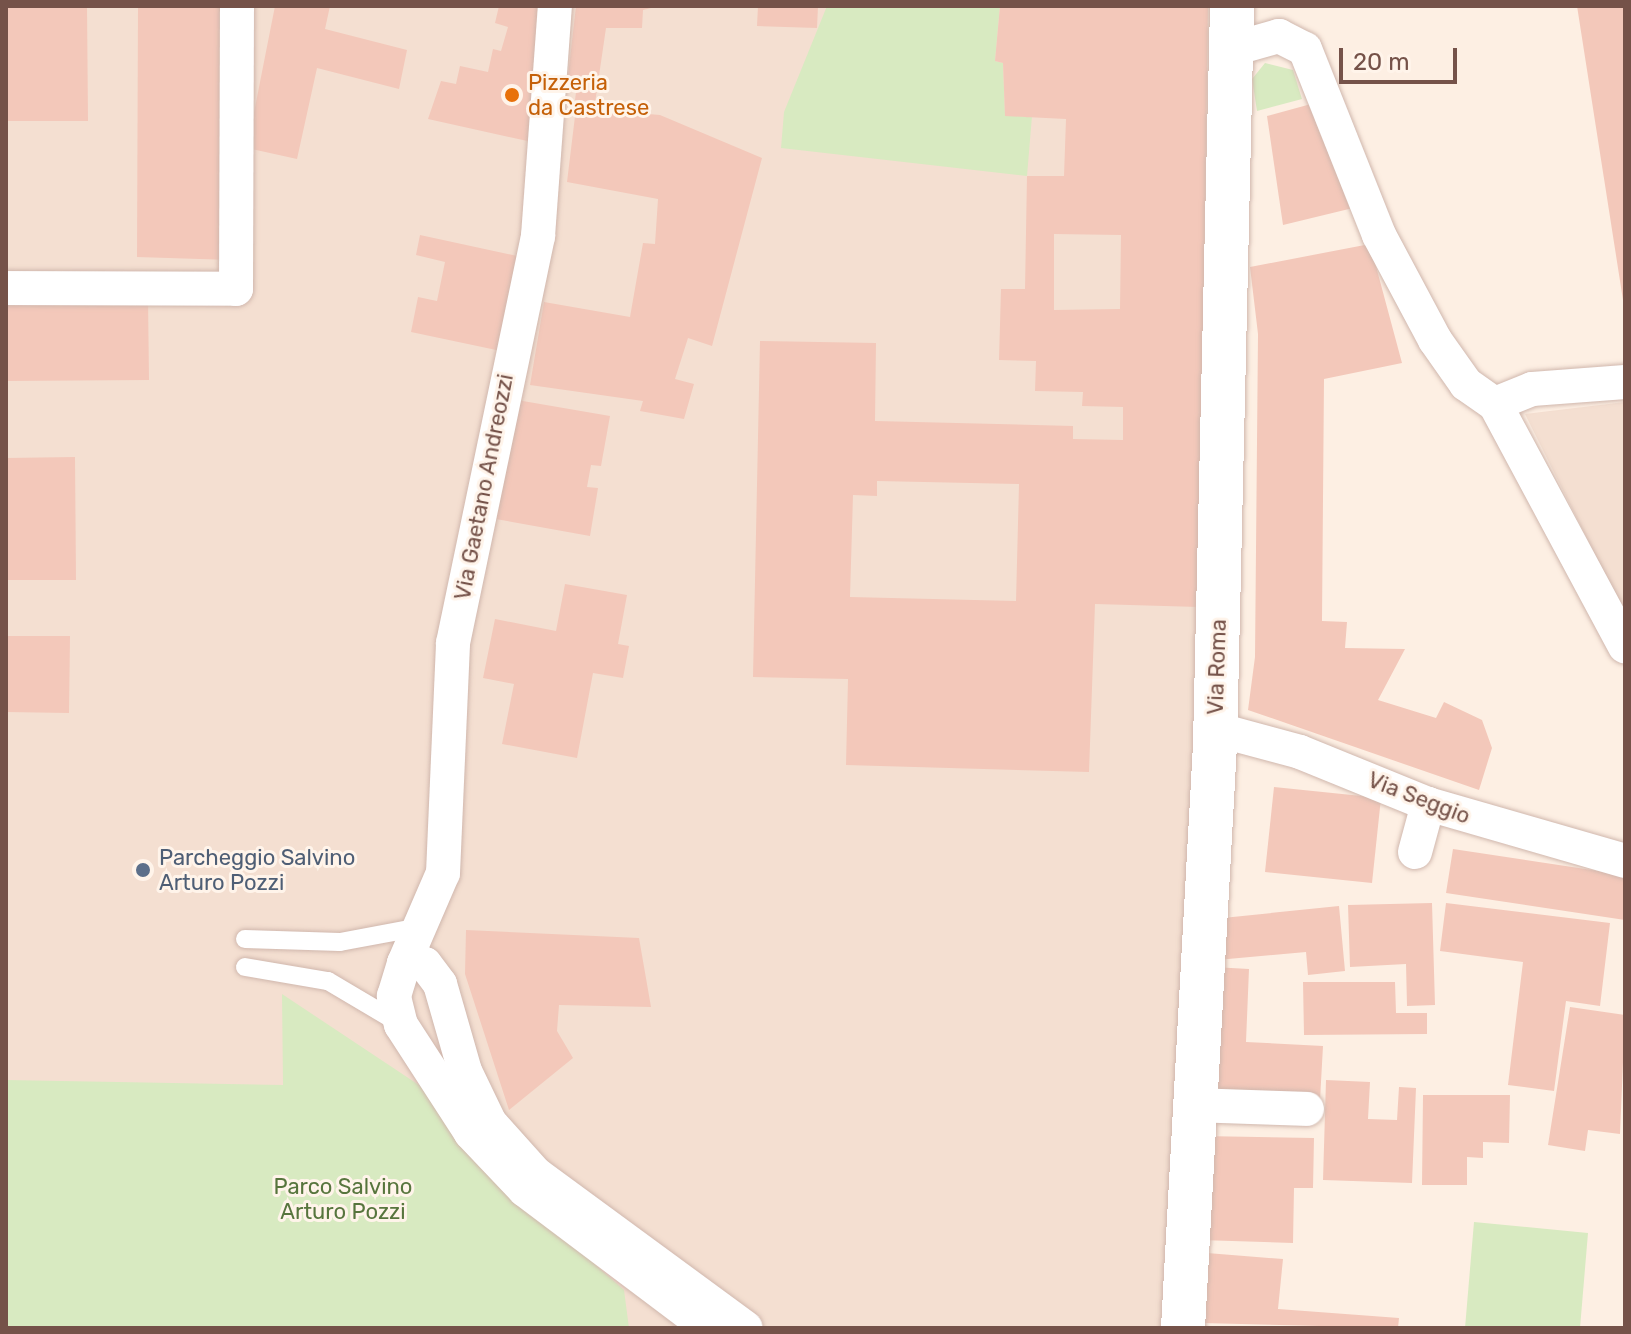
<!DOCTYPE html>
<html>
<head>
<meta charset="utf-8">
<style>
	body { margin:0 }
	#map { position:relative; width:1631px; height:1334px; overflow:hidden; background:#fdefe3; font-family:Rubik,sans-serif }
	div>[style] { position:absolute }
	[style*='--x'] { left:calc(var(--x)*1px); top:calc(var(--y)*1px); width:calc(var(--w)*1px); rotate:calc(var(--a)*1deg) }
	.residential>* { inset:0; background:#f4dfd1 }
	.green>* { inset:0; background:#d8eac1 }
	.building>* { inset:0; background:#f3c8ba }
	.roads { filter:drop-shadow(0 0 2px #d0b7ad) drop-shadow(0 0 2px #d0b7ad) }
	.lane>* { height:18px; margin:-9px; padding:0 9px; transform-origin:9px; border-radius:9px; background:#fff }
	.street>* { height:34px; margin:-17px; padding:0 17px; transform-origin:17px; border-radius:17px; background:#fff }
	.secondary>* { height:44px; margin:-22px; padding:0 22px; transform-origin:22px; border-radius:22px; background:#fff }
	.dots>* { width:22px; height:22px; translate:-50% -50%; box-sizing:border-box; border:4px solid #fff4ea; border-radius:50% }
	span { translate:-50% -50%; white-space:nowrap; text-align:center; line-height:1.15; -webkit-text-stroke:6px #fff4ea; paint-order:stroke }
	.food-label { font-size:22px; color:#c56008 }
	.left { translate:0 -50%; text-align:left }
	.street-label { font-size:22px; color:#755249 }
	.service-label { font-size:22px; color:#4e5e75 }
	.park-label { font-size:22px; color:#57753d }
	.frame { position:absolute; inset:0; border:8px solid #755249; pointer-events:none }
	.scale { position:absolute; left:1339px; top:48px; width:118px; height:36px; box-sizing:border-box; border:4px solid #755249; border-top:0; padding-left:10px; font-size:24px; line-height:28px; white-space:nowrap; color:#755249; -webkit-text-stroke:6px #fff4ea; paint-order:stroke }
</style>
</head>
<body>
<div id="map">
	<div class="residential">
		<i style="clip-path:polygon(6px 6px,1224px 6px,1172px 1328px,6px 1328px)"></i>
		<i style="clip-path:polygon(1625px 402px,1625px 615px,1525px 414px)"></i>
	</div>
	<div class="green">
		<i style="clip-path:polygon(827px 6px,1000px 6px,995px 61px,1003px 63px,1005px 115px,1032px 116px,1027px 176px,781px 148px,784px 112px)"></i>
		<i style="clip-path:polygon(1265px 63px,1293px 70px,1302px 99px,1257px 111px,1252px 79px)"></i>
		<i style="clip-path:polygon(282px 994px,434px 1095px,465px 1150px,624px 1290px,629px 1328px,6px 1328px,6px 1080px,283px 1085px)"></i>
		<i style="clip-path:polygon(1474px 1222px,1588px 1233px,1580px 1328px,1465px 1328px)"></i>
	</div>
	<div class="building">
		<i style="clip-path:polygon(6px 6px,87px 6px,88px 121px,6px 121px)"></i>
		<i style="clip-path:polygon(138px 6px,230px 6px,231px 260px,137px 257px)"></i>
		<i style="clip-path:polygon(275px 6px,330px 6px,325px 29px,407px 50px,399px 89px,317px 68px,297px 159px,247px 148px)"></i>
		<i style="clip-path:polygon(499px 6px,540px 6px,532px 142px,428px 119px,441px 81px,456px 84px,460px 66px,488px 72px,493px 49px,501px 51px,508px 27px,495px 23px)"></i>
		<i style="clip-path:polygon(576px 6px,659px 6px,643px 10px,642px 28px,606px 28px,595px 103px,575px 100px,578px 77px,568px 76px)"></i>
		<i style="clip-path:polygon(758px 6px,818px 6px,817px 28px,757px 26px)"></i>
		<i style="clip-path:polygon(evenodd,1000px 6px,1208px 6px,1199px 607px,1095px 604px,1089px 772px,846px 765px,848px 679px,753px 677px,760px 341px,876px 343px,875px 421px,1073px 426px,1073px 439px,1123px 440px,1123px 407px,1082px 406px,1083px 392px,1035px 391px,1036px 361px,999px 360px,1001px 289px,1025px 289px,1027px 176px,1064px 176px,1066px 119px,1005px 116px,1003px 63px,995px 61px,1000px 6px,1054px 234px,1121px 235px,1120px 309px,1054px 310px,1054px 234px,1000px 6px,877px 481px,1019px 484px,1016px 601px,850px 597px,853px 495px,877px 496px,877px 481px)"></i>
		<i style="clip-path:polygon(1577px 6px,1625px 6px,1625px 300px,1623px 300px)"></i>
		<i style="clip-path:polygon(1322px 101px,1353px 208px,1283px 225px,1267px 116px)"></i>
		<i style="clip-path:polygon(576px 108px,660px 115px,762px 158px,712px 346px,688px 338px,675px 379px,694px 384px,684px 419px,640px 411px,643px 401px,530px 385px,544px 302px,630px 317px,643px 243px,655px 244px,658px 199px,567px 182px)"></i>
		<i style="clip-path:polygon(420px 235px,522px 257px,501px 351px,411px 332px,418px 297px,437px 301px,445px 262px,416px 255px)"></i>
		<i style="clip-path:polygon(1370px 244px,1402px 363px,1324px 379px,1322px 621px,1347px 622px,1345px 648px,1405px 649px,1378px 700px,1436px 718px,1444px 702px,1482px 720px,1492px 748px,1479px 790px,1248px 710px,1255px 657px,1258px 334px,1250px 267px)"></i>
		<i style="clip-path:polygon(148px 298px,149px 380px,6px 381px,6px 300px)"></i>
		<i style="clip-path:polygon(517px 400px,610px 416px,601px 466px,591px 465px,587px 487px,598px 488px,590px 536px,496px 519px)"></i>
		<i style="clip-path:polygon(75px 457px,76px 580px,6px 580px,6px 458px)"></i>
		<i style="clip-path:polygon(565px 584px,627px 595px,618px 644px,629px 646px,623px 678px,593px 673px,577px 758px,502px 744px,514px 684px,483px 678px,495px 619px,556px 631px)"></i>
		<i style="clip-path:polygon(6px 636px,70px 636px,69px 713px,6px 712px)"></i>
		<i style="clip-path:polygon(1274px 787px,1381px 798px,1372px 883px,1265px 872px)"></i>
		<i style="clip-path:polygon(1453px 849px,1625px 875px,1625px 920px,1446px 893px)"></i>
		<i style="clip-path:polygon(1432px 903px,1435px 1005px,1407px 1006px,1406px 964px,1350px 967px,1348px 905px)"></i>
		<i style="clip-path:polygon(1446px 903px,1610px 923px,1600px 1006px,1566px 1001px,1554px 1091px,1508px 1085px,1523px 962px,1440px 951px)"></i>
		<i style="clip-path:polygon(1339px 906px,1345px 971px,1308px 975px,1306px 952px,1217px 960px,1213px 919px)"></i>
		<i style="clip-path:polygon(466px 930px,639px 938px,651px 1007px,559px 1005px,557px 1031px,573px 1058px,509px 1110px,465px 974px)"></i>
		<i style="clip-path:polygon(1213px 967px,1249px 969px,1246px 1042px,1323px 1046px,1320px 1100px,1207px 1094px)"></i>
		<i style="clip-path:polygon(1303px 982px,1395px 982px,1396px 1013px,1427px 1013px,1427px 1034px,1304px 1035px)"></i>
		<i style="clip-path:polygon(1570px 1007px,1625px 1015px,1620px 1134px,1588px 1130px,1585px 1151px,1548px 1145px)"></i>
		<i style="clip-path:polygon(1326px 1080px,1370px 1082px,1368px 1119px,1397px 1120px,1399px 1087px,1416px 1088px,1412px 1183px,1323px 1180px)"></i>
		<i style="clip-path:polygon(1423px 1095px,1510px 1095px,1509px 1143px,1483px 1142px,1483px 1158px,1467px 1157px,1467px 1185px,1422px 1185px)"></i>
		<i style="clip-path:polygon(1202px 1136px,1314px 1138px,1313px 1188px,1294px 1188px,1293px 1243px,1200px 1240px)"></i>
		<i style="clip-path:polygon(1207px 1253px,1283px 1259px,1278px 1309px,1399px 1318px,1398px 1328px,1201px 1323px)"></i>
	</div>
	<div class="roads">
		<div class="lane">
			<i style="--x:245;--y:939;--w:95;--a:1.8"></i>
			<i style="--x:340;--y:942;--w:81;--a:-10.6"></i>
			<i style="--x:245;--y:967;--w:84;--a:9.6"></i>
			<i style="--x:328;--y:981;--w:80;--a:30.7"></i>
		</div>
		<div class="street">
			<i style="--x:1233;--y:49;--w:48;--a:-15.8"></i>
			<i style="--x:1279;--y:36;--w:29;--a:27"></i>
			<i style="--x:1305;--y:49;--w:200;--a:68.3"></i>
			<i style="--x:1379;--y:235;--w:119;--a:61.9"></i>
			<i style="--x:1435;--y:340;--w:54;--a:54.8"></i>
			<i style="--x:1466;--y:384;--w:35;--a:35"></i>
			<i style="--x:6;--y:288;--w:230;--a:0.2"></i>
			<i style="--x:236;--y:289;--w:283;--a:-89.8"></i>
			<i style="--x:1625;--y:382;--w:93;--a:175.7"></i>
			<i style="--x:1532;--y:389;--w:40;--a:158"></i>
			<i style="--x:1495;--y:404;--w:275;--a:61.8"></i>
			<i style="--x:1215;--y:729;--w:88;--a:15.1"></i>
			<i style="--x:1300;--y:752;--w:138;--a:22.1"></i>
			<i style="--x:1428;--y:804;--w:205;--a:16.1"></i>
			<i style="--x:1415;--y:852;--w:50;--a:-74.8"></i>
			<i style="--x:404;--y:963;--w:98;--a:-66.6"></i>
			<i style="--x:443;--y:873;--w:230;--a:-87.5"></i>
			<i style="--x:453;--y:643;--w:416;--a:-78.2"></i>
			<i style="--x:538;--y:236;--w:231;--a:-85.8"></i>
			<i style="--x:1194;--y:1105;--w:113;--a:2"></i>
			<i style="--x:708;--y:1328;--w:229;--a:-143"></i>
			<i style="--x:525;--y:1190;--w:79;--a:-133.5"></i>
			<i style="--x:471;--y:1133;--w:129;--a:-122.9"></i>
			<i style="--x:401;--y:1025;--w:30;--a:-104"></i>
			<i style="--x:394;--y:996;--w:34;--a:-73"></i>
			<i style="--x:404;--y:963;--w:21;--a:3"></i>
			<i style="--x:425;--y:964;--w:25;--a:53"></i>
			<i style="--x:440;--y:984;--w:91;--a:74"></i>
			<i style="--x:465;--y:1071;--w:58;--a:64.3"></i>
			<i style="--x:490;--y:1123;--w:69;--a:48"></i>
			<i style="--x:536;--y:1174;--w:260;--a:36.3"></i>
		</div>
		<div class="secondary">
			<i style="--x:1183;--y:1328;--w:585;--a:-86.86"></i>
			<i style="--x:1215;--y:744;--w:738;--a:-88.68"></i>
		</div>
	</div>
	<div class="dots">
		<i style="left:512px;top:95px;background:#e8710a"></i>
		<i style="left:143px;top:870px;background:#5c6f8a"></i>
	</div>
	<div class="food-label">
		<span class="left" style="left:528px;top:95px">Pizzeria<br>da Castrese</span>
	</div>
	<div class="street-label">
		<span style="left:484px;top:487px;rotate:-79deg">Via Gaetano Andreozzi</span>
		<span style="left:1217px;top:667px;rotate:-88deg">Via Roma</span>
		<span style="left:1419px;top:798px;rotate:21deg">Via Seggio</span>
	</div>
	<div class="service-label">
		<span class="left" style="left:159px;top:870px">Parcheggio Salvino<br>Arturo Pozzi</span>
	</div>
	<div class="park-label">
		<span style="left:343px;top:1199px">Parco Salvino<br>Arturo Pozzi</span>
	</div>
	<div class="frame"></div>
	<div class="scale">20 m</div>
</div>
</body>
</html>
